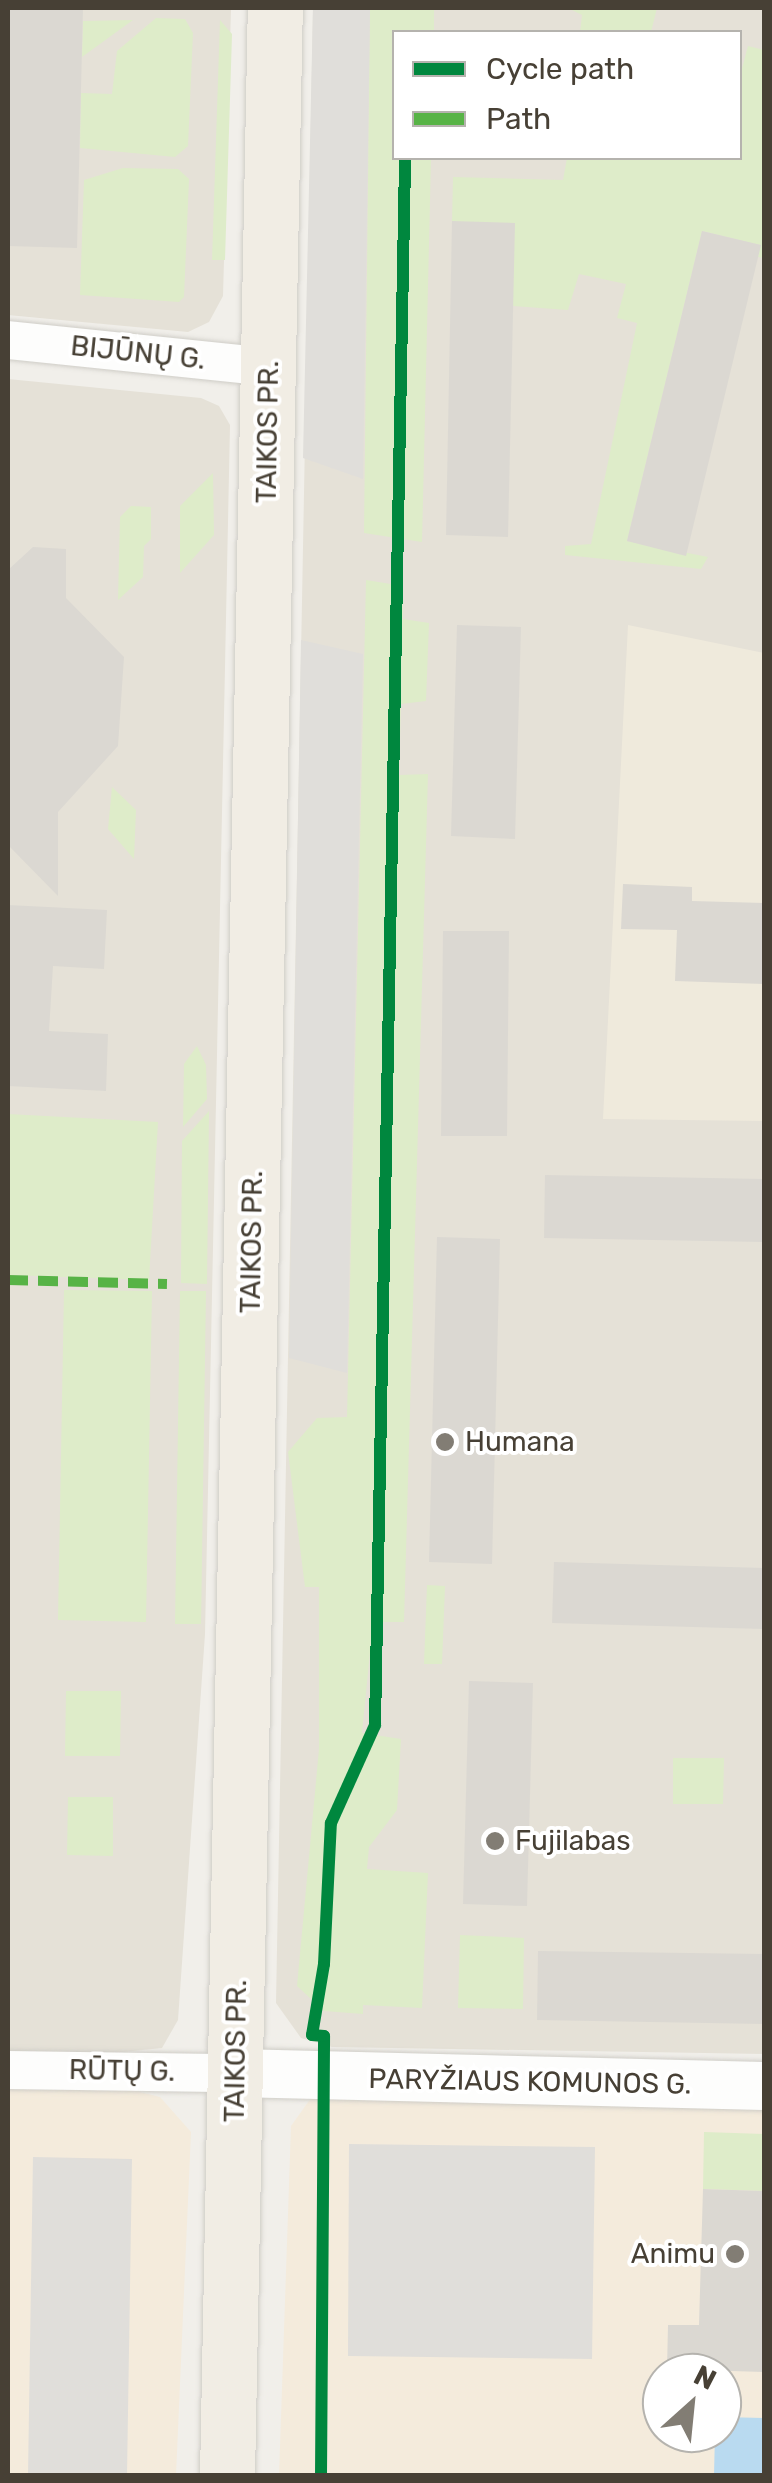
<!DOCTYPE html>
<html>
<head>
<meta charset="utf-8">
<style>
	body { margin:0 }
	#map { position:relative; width:772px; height:2483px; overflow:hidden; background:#f1efea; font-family:Rubik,sans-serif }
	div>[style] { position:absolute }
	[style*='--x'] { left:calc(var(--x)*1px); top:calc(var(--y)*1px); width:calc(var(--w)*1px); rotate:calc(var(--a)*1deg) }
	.residential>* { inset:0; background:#e5e1d7 }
	.commercial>* { inset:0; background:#f4ebdc }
	.education>* { inset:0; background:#efeadc }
	.green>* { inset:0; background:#deecc9 }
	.parking>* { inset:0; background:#e0deda }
	.water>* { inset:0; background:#b9daf0 }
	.building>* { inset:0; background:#dbd8d2 }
	.roads { filter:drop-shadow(0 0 2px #cfcdc7) drop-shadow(0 0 2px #cfcdc7) }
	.minor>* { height:38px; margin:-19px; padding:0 19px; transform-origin:19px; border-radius:19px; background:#fdfdfc }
	.tertiary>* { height:48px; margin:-24px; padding:0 24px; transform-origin:24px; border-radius:24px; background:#fdfdfc }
	.primary>* { height:55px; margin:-27.5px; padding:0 27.5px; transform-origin:27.5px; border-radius:27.5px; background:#f1ede4 }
	.quiet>* { height:10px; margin-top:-5px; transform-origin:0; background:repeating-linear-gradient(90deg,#57b346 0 20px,transparent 0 30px) }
	.cycleway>* { height:12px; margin:-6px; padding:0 6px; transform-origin:6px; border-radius:6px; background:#00873e }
	.dots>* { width:28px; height:28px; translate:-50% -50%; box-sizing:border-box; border:5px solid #fff; border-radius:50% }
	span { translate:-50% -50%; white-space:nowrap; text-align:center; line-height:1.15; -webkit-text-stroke:8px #fff; paint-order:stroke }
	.street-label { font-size:28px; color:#474035 }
	.poi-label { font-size:28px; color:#474035 }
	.left { translate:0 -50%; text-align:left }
	.right { translate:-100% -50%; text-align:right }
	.frame { position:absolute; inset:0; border:10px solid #474035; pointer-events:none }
	.legend { position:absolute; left:392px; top:30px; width:350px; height:130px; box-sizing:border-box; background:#fff; border:2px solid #b5b3ae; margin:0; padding:12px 18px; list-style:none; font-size:30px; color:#474035 }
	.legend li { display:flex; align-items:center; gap:20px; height:50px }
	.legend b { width:50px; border:2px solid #b5b3ae }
	.north { position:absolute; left:642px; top:2353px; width:100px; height:100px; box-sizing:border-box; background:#fff; border:2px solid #b5b3ae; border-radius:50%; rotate:27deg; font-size:28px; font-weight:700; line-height:40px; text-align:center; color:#474035 }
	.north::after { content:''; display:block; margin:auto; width:35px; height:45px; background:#827d74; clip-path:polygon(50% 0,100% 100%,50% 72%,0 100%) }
</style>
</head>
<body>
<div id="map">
	<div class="residential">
		<i style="clip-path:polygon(8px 8px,231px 8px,223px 296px,209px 322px,188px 332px,8px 315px)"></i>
		<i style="clip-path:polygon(evenodd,313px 8px,764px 8px,764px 2054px,332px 2047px,301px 2038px,276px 2003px,313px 8px,394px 32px,740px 32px,740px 158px,394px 158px,394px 32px)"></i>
		<i style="clip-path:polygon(8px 379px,201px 398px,219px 406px,230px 425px,205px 1634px,178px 2020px,162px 2048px,123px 2052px,8px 2054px)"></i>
	</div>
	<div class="commercial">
		<i style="clip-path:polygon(8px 2089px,132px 2090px,160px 2097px,191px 2132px,176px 2475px,8px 2476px)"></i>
		<i style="clip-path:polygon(evenodd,311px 2098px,764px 2108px,764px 2475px,279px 2476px,291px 2126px,311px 2098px,662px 2373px,722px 2373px,722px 2433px,662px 2433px,662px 2373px)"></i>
	</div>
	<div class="education">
		<i style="clip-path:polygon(628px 625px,764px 653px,764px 1121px,603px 1119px)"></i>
	</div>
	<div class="green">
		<i style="clip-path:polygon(370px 8px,434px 8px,434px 32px,458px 31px,458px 32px,394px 32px,394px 158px,431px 158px,422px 542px,364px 533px)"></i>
		<i style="clip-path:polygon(568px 8px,657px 8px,651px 32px,580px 32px,582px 15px)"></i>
		<i style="clip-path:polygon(156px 18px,185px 19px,193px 33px,188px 146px,175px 157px,80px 148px,81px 93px,112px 94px,117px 51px)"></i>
		<i style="clip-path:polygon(133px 20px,82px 57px,83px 21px)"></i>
		<i style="clip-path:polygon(220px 20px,232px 34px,225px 260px,212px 260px)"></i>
		<i style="clip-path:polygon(748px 46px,764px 50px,764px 258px,758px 257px,760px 245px,702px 231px,627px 541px,708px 557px,701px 569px,565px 555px,565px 546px,591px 544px,637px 323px,617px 318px,626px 284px,579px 274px,568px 310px,513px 306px,452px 221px,453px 177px,563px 180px,567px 158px,740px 158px,740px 76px)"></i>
		<i style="clip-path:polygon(123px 168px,178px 169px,189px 179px,184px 297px,179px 302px,80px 295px,84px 180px)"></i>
		<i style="clip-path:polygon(213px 473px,214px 535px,180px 573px,180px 506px)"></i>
		<i style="clip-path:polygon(131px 506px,151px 507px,151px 539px,144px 546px,143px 577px,118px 600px,120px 517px)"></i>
		<i style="clip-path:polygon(366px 580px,403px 586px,403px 619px,429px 623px,426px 701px,401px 704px,399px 775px,428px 774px,404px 1622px,373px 1622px,362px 1733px,401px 1739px,397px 1810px,369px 1847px,367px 1869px,428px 1873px,422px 2008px,363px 2005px,363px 2014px,324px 2011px,297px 1986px,319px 1749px,319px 1587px,305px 1587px,288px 1452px,317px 1418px,347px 1417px)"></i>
		<i style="clip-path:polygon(112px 787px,136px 810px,134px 859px,108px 829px)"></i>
		<i style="clip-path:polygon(197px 1046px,206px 1065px,207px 1099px,183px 1127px,184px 1064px)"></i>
		<i style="clip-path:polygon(209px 1111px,207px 1284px,181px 1283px,182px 1141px)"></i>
		<i style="clip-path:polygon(8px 1114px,158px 1122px,149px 1280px,8px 1275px)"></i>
		<i style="clip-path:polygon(64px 1290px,152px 1291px,146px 1622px,58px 1620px)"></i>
		<i style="clip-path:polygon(180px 1291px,206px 1291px,201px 1624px,175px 1624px)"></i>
		<i style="clip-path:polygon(427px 1585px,445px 1586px,442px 1664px,424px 1664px)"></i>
		<i style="clip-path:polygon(66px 1691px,121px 1691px,120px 1756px,65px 1756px)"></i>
		<i style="clip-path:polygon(673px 1758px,724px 1758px,723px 1804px,673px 1804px)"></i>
		<i style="clip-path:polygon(68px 1797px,113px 1797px,113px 1856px,67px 1855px)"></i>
		<i style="clip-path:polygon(460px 1935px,524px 1938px,523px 2009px,458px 2008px)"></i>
		<i style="clip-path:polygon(704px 2132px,764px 2134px,764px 2191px,703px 2189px)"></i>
	</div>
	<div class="parking">
		<i style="clip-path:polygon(313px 8px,370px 8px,363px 479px,303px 458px)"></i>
		<i style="clip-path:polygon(301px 640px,363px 654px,347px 1373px,289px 1358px)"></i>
		<i style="clip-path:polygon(349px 2144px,595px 2147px,592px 2359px,348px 2356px)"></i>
		<i style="clip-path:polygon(33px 2157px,132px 2159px,127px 2475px,28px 2475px)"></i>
	</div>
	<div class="water">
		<i style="clip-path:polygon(722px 2417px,764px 2418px,764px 2475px,714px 2475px,715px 2433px,722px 2433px)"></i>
	</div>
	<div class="building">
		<i style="clip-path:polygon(8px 8px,83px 8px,77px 248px,8px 246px)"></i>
		<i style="clip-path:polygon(452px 221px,515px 223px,508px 537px,446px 535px)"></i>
		<i style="clip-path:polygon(702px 231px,761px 245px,686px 556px,627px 541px)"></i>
		<i style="clip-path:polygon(33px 547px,66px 549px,66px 598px,124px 657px,118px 746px,58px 812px,58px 896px,8px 845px,8px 570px)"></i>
		<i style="clip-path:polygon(457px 625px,521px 627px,515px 839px,451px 836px)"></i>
		<i style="clip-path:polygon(623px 884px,692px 887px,692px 901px,764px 903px,764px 984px,675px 981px,677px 930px,621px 929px)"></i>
		<i style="clip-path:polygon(8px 905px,107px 910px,104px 969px,53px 966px,49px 1031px,108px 1034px,106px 1091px,8px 1086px)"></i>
		<i style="clip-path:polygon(443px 931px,509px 931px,507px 1136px,441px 1136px)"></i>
		<i style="clip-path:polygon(545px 1175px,764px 1179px,764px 1242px,544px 1238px)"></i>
		<i style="clip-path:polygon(437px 1237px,500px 1239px,492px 1564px,429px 1562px)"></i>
		<i style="clip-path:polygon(554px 1562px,764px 1568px,764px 1629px,552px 1623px)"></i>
		<i style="clip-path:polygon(469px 1681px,533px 1683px,527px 1906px,463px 1904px)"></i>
		<i style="clip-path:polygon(538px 1951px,764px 1954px,764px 2024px,537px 2020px)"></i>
		<i style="clip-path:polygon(703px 2189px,764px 2191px,764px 2372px,667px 2369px,668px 2325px,699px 2325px)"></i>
	</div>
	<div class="roads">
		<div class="minor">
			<i style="--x:8;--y:340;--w:262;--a:5.9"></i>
			<i style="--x:8;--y:2070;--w:228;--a:0.8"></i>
		</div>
		<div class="tertiary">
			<i style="--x:236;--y:2073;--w:528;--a:1.41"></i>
		</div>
		<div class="primary">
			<i style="--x:227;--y:2476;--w:2468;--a:-88.89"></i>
		</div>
	</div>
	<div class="quiet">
		<i style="--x:8;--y:1280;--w:159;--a:1.4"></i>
	</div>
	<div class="cycleway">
		<i style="--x:321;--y:2476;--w:440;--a:-89.6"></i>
		<i style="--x:324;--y:2036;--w:12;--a:-175"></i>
		<i style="--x:312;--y:2035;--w:72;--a:-80.4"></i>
		<i style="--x:324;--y:1964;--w:141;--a:-87.2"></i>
		<i style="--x:331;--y:1823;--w:107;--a:-65.8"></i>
		<i style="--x:375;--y:1725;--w:1567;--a:-88.9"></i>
	</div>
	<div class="dots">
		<i style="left:445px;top:1442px;background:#827d74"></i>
		<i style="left:495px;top:1841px;background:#827d74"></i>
		<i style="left:735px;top:2254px;background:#827d74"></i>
	</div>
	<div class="street-label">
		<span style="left:138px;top:353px;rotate:6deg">BIJŪNŲ G.</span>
		<span style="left:268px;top:432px;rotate:-89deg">TAIKOS PR.</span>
		<span style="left:252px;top:1242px;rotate:-89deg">TAIKOS PR.</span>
		<span style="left:236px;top:2051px;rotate:-89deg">TAIKOS PR.</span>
		<span style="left:122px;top:2071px;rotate:1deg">RŪTŲ G.</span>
		<span style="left:530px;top:2082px;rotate:1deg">PARYŽIAUS KOMUNOS G.</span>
	</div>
	<div class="poi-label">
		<span class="left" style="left:465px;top:1442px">Humana</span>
		<span class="left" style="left:515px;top:1841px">Fujilabas</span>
		<span class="right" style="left:715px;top:2254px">Animu</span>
	</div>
	<div class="frame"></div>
	<ul class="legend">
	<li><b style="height:12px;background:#00873e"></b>Cycle path</li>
	<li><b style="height:12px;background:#57b346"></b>Path</li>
	</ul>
	<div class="north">N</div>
</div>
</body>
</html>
